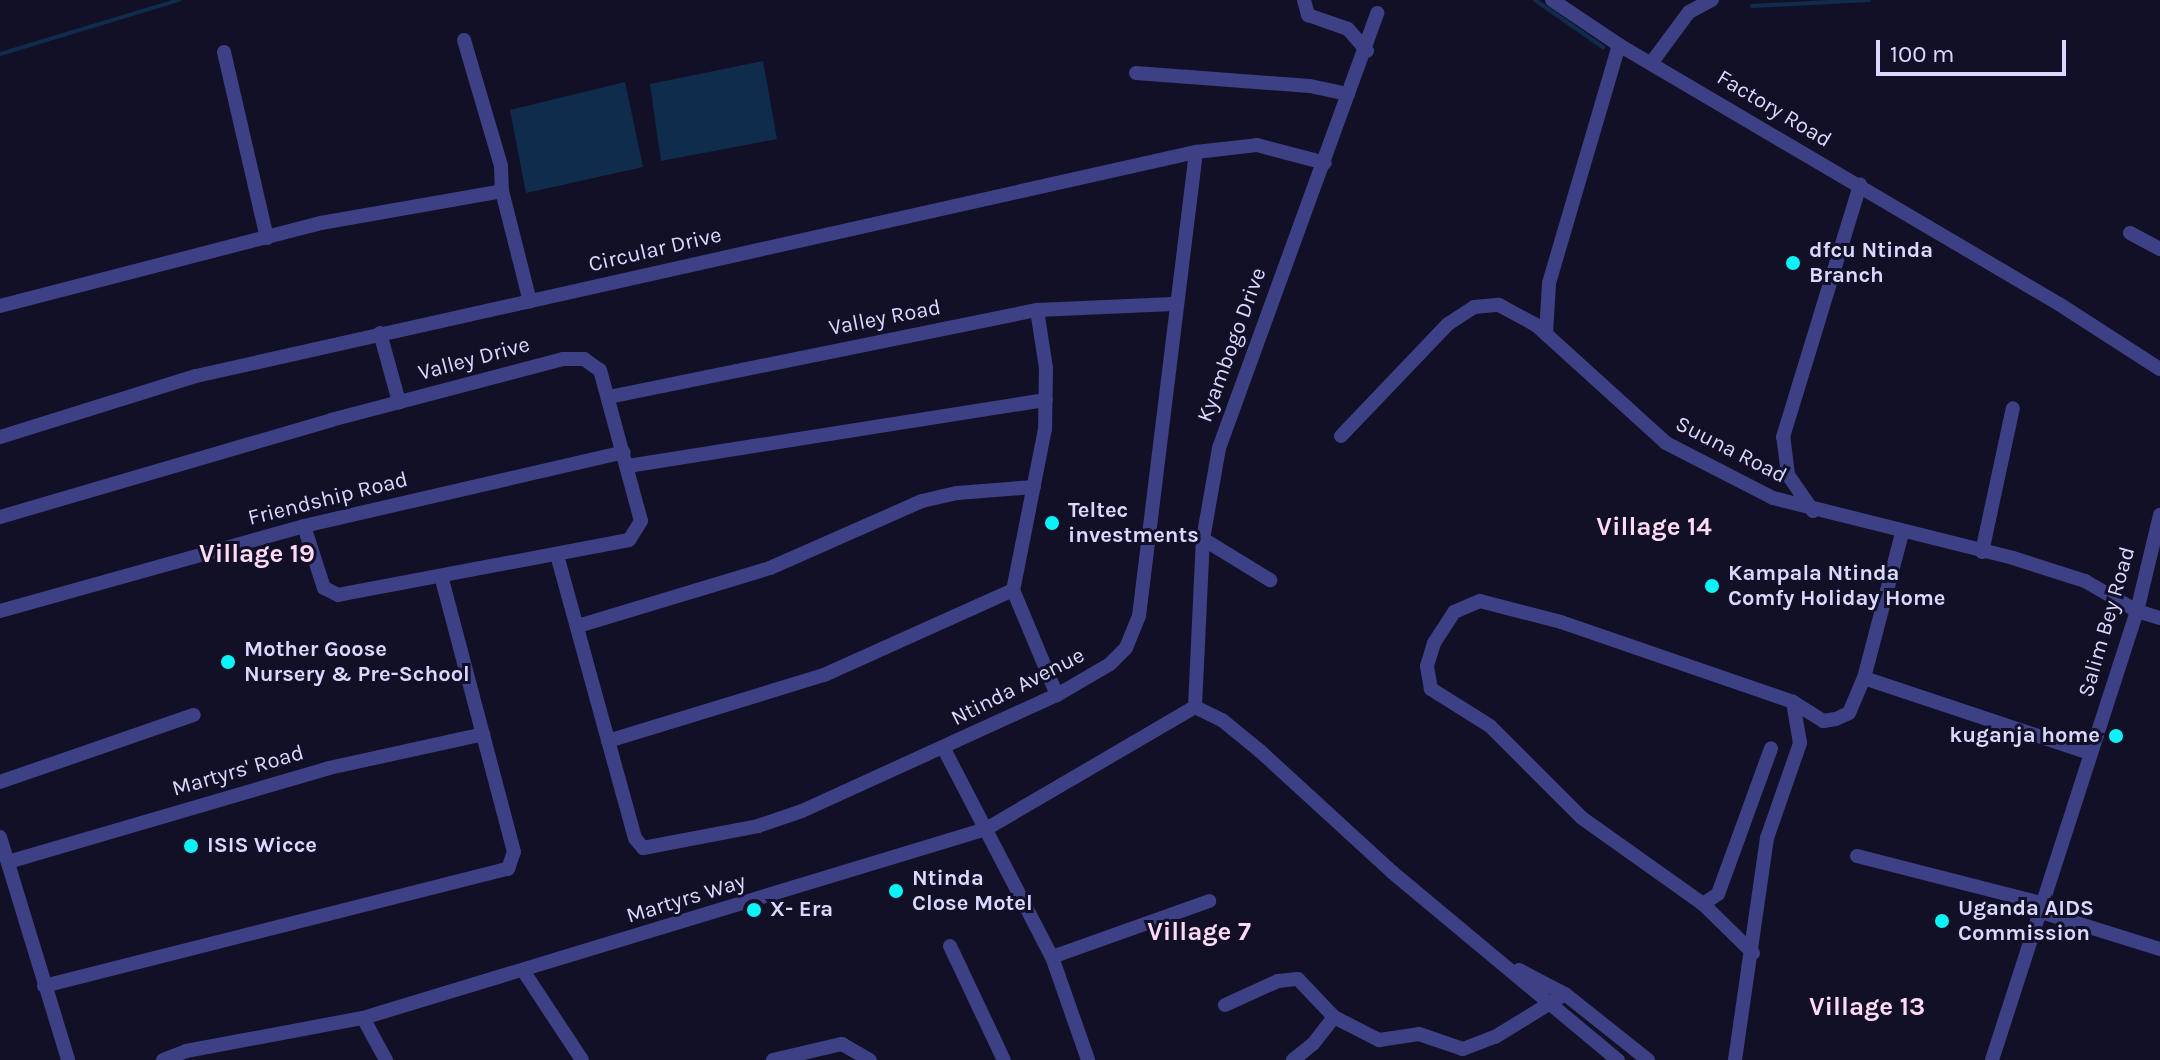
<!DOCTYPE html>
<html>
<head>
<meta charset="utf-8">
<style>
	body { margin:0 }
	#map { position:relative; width:2160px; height:1060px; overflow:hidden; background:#121027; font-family:Karla,sans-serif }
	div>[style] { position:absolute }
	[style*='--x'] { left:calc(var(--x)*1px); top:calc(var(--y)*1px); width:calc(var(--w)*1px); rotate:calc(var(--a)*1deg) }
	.water>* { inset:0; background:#102c4c }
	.stream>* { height:4px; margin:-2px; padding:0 2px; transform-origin:2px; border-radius:2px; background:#102c4c }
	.minor>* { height:14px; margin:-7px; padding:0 7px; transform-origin:7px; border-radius:7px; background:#3d4085 }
	.dots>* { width:22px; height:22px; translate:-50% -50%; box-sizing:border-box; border:4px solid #121027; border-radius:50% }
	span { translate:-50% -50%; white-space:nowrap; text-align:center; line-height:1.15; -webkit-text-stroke:6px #121027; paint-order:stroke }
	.street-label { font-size:22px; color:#d9d8fe }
	.poi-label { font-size:22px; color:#d9d8fe; font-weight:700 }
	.left { translate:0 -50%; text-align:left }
	.right { translate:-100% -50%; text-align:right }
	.quarter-label { font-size:26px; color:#fedaf4; font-weight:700 }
	.scale { position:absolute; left:1876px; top:40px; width:190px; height:36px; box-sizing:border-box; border:4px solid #d9d8fe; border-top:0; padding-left:10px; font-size:24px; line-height:28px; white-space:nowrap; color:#d9d8fe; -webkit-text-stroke:6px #121027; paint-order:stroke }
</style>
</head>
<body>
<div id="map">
	<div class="water">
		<i style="clip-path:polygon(763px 61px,777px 139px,661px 161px,650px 84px)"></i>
		<i style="clip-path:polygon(625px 82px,643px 167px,526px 193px,510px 110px)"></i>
	</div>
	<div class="stream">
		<i style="--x:1535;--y:0;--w:83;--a:34.7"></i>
		<i style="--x:1752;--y:6;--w:117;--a:-2.9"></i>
		<i style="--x:0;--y:54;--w:187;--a:-16.8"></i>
	</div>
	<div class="minor">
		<i style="--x:1304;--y:0;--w:16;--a:75"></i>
		<i style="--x:1308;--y:15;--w:42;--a:19.3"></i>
		<i style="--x:1348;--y:29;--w:29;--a:49"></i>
		<i style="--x:1552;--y:0;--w:81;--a:33.9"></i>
		<i style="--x:464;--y:40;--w:131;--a:73.6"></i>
		<i style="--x:501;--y:166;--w:25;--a:88"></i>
		<i style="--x:224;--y:52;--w:191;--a:77"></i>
		<i style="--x:1652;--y:62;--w:62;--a:-53.5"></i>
		<i style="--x:1689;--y:12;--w:26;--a:-28"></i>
		<i style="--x:1136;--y:73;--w:174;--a:4.3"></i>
		<i style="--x:1310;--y:86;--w:39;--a:12"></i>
		<i style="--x:2130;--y:233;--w:34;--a:28"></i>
		<i style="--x:0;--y:306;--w:332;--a:-14.5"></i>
		<i style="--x:321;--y:223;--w:184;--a:-10"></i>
		<i style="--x:502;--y:191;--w:114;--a:75.8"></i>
		<i style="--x:1037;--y:310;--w:59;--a:81.2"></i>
		<i style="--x:1046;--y:368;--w:61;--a:90.9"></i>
		<i style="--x:1045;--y:429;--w:164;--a:101.2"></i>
		<i style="--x:1013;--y:590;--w:114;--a:67.3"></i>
		<i style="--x:380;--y:333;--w:72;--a:74.6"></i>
		<i style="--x:1546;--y:334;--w:51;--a:-86.6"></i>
		<i style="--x:1549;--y:283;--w:248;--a:-73.6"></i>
		<i style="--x:1619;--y:45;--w:511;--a:30.48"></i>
		<i style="--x:2059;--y:304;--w:120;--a:32.8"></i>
		<i style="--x:609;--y:397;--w:437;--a:-11.5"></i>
		<i style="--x:1037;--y:310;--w:136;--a:-2.5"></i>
		<i style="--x:1341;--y:436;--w:155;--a:-46.3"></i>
		<i style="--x:1448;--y:324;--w:31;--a:-33"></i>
		<i style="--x:1474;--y:307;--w:25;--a:-5"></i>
		<i style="--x:1499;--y:305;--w:42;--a:28.4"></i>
		<i style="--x:1536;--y:325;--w:176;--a:42.2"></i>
		<i style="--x:1666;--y:443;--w:120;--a:27.2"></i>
		<i style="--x:1773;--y:498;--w:247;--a:14"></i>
		<i style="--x:2013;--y:558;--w:76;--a:17.7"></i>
		<i style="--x:2085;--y:581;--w:60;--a:30"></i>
		<i style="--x:2137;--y:611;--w:24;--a:17"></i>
		<i style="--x:0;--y:437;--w:205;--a:-17.3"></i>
		<i style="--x:196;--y:376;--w:1025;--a:-12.63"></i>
		<i style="--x:1196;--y:152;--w:61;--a:-6.5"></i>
		<i style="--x:1257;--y:145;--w:70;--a:14.8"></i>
		<i style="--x:628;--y:466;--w:423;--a:-9"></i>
		<i style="--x:1813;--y:511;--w:44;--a:-124.8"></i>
		<i style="--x:1788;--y:475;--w:38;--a:-97"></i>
		<i style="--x:1783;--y:437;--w:264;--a:-73"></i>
		<i style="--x:0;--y:517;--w:345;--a:-16.3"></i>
		<i style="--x:331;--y:420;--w:240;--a:-14.7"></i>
		<i style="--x:563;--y:359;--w:21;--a:0"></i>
		<i style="--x:584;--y:359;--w:19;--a:35"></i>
		<i style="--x:600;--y:370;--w:156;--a:74.8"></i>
		<i style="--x:641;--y:521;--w:22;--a:122"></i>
		<i style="--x:629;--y:540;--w:296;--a:169.3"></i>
		<i style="--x:338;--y:595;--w:16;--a:-153"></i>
		<i style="--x:324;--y:588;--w:65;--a:-107.9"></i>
		<i style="--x:1203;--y:539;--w:79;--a:31.5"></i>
		<i style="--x:1982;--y:552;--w:147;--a:-77.9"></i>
		<i style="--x:557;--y:555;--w:294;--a:74.6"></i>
		<i style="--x:635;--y:838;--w:13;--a:51"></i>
		<i style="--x:643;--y:848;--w:117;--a:-10.8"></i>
		<i style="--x:758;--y:826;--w:46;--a:-18.8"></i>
		<i style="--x:802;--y:811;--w:280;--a:-24.5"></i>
		<i style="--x:1057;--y:695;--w:61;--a:-30.3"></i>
		<i style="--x:1110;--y:664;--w:23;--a:-45"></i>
		<i style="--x:1126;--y:648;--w:35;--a:-68"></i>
		<i style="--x:1139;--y:616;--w:467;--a:-83"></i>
		<i style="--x:0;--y:611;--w:316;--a:-15.6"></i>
		<i style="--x:304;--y:526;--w:328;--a:-13"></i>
		<i style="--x:578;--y:626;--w:201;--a:-16.8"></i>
		<i style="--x:770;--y:568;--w:166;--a:-23.8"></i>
		<i style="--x:922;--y:501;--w:36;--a:-13"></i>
		<i style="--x:957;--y:493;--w:77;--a:-4.5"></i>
		<i style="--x:1864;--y:678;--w:238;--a:18.4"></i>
		<i style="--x:1195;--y:707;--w:168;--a:-87.3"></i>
		<i style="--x:1203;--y:539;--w:92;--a:-80"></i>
		<i style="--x:1219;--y:448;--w:463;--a:-70"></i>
		<i style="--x:1195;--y:707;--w:30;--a:26"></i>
		<i style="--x:1222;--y:720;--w:49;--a:39.2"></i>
		<i style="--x:1260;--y:751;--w:179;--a:42.5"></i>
		<i style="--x:1392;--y:872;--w:294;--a:39.8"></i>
		<i style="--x:608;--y:741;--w:226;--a:-17"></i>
		<i style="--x:824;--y:675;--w:207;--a:-24.2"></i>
		<i style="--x:944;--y:749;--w:234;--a:62.6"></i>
		<i style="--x:1052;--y:957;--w:109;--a:70.7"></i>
		<i style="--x:0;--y:782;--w:205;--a:-19.1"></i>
		<i style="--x:0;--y:837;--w:233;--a:73"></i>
		<i style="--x:1857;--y:856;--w:190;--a:14.3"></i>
		<i style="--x:8;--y:862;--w:334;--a:-16.3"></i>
		<i style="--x:329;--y:768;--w:158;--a:-12.4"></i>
		<i style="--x:1703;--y:904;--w:18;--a:-34"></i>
		<i style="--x:1718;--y:894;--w:155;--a:-70"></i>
		<i style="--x:2038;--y:911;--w:128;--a:17.3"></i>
		<i style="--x:950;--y:946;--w:126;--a:64.7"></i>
		<i style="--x:1753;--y:953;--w:70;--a:-135.6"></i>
		<i style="--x:1703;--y:904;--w:148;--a:-144.6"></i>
		<i style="--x:1582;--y:818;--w:130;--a:-135"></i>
		<i style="--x:1490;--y:726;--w:70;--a:-147.9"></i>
		<i style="--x:1431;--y:689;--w:23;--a:-100"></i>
		<i style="--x:1427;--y:666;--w:24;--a:-73"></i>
		<i style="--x:1434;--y:643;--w:37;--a:-57"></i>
		<i style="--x:1454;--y:612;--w:28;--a:-23"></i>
		<i style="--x:1480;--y:601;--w:84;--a:14.5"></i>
		<i style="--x:1561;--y:622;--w:245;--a:19"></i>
		<i style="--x:1793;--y:702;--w:36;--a:32"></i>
		<i style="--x:1823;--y:721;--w:13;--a:-9"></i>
		<i style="--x:1836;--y:719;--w:14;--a:-25"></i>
		<i style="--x:1849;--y:713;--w:38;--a:-67"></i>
		<i style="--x:1864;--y:678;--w:150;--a:-75.3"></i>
		<i style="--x:1052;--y:957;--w:167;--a:-19.6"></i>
		<i style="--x:1519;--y:970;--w:52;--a:27.6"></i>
		<i style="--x:1565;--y:994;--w:106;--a:38.5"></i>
		<i style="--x:524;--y:972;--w:105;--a:56.6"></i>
		<i style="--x:44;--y:986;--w:479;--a:-14.2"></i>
		<i style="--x:508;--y:869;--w:18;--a:-71"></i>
		<i style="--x:514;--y:852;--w:282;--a:-104.8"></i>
		<i style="--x:1225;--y:1005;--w:58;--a:-24.4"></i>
		<i style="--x:1278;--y:981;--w:20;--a:-6"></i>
		<i style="--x:1298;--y:979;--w:52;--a:46.5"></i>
		<i style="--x:363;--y:1018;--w:48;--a:61.3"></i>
		<i style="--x:163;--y:1060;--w:25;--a:-21"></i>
		<i style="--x:186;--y:1051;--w:180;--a:-10.6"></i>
		<i style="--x:363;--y:1018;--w:651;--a:-16.88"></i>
		<i style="--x:986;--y:829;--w:242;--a:-30.3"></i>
		<i style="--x:773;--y:1060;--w:71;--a:-13.1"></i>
		<i style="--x:842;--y:1044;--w:32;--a:30"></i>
		<i style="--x:1293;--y:1060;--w:26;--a:-39"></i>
		<i style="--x:1313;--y:1044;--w:34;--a:-52"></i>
		<i style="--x:1334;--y:1017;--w:51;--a:27.1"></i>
		<i style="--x:1379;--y:1040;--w:40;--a:-8.5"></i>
		<i style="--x:1419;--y:1034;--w:46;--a:18.8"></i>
		<i style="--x:1463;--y:1049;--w:34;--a:-21"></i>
		<i style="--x:1495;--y:1037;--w:82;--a:-31.6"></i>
		<i style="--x:1735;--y:1060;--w:224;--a:-81.8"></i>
		<i style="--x:1767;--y:838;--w:101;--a:-70.8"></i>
		<i style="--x:1800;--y:743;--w:42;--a:-99.7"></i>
		<i style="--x:1992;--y:1060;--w:472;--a:-72.1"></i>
		<i style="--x:2137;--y:611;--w:99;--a:-76.5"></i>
	</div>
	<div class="dots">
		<i style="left:1793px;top:263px;background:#0af4f8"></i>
		<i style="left:1052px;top:523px;background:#0af4f8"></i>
		<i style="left:1712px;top:586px;background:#0af4f8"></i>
		<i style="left:228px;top:662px;background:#0af4f8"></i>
		<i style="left:2116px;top:736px;background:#0af4f8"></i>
		<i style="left:191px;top:846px;background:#0af4f8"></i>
		<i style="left:896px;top:891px;background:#0af4f8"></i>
		<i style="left:754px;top:910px;background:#0af4f8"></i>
		<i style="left:1942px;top:921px;background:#0af4f8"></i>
	</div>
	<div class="street-label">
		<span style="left:1774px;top:109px;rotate:31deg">Factory Road</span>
		<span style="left:655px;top:250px;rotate:-13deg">Circular Drive</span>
		<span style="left:885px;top:318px;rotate:-11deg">Valley Road</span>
		<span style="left:1232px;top:345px;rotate:-70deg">Kyambogo Drive</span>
		<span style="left:474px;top:359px;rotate:-15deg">Valley Drive</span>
		<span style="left:1731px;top:450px;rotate:27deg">Suuna Road</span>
		<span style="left:328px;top:499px;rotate:-14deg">Friendship Road</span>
		<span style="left:2107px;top:622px;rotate:-74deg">Salim Bey Road</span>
		<span style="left:1018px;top:687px;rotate:-27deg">Ntinda Avenue</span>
		<span style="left:238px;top:771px;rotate:-16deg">Martyrs' Road</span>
		<span style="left:686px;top:899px;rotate:-17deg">Martyrs Way</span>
	</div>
	<div class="poi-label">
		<span class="left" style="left:1809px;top:263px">dfcu Ntinda<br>Branch</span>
		<span class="left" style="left:1068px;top:523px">Teltec<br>investments</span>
		<span class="left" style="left:1728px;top:586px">Kampala Ntinda<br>Comfy Holiday Home</span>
		<span class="left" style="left:244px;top:662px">Mother Goose<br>Nursery &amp; Pre-School</span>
		<span class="right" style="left:2100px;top:736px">kuganja home</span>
		<span class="left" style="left:207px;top:846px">ISIS Wicce</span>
		<span class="left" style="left:912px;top:891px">Ntinda<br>Close Motel</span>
		<span class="left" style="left:1958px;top:921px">Uganda AIDS<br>Commission</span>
		<span class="left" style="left:770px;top:910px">X- Era</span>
	</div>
	<div class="quarter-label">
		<span style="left:1654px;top:527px">Village 14</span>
		<span style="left:257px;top:554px">Village 19</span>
		<span style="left:1199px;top:932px">Village 7</span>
		<span style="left:1867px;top:1007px">Village 13</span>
	</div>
	<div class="scale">100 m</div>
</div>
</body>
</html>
